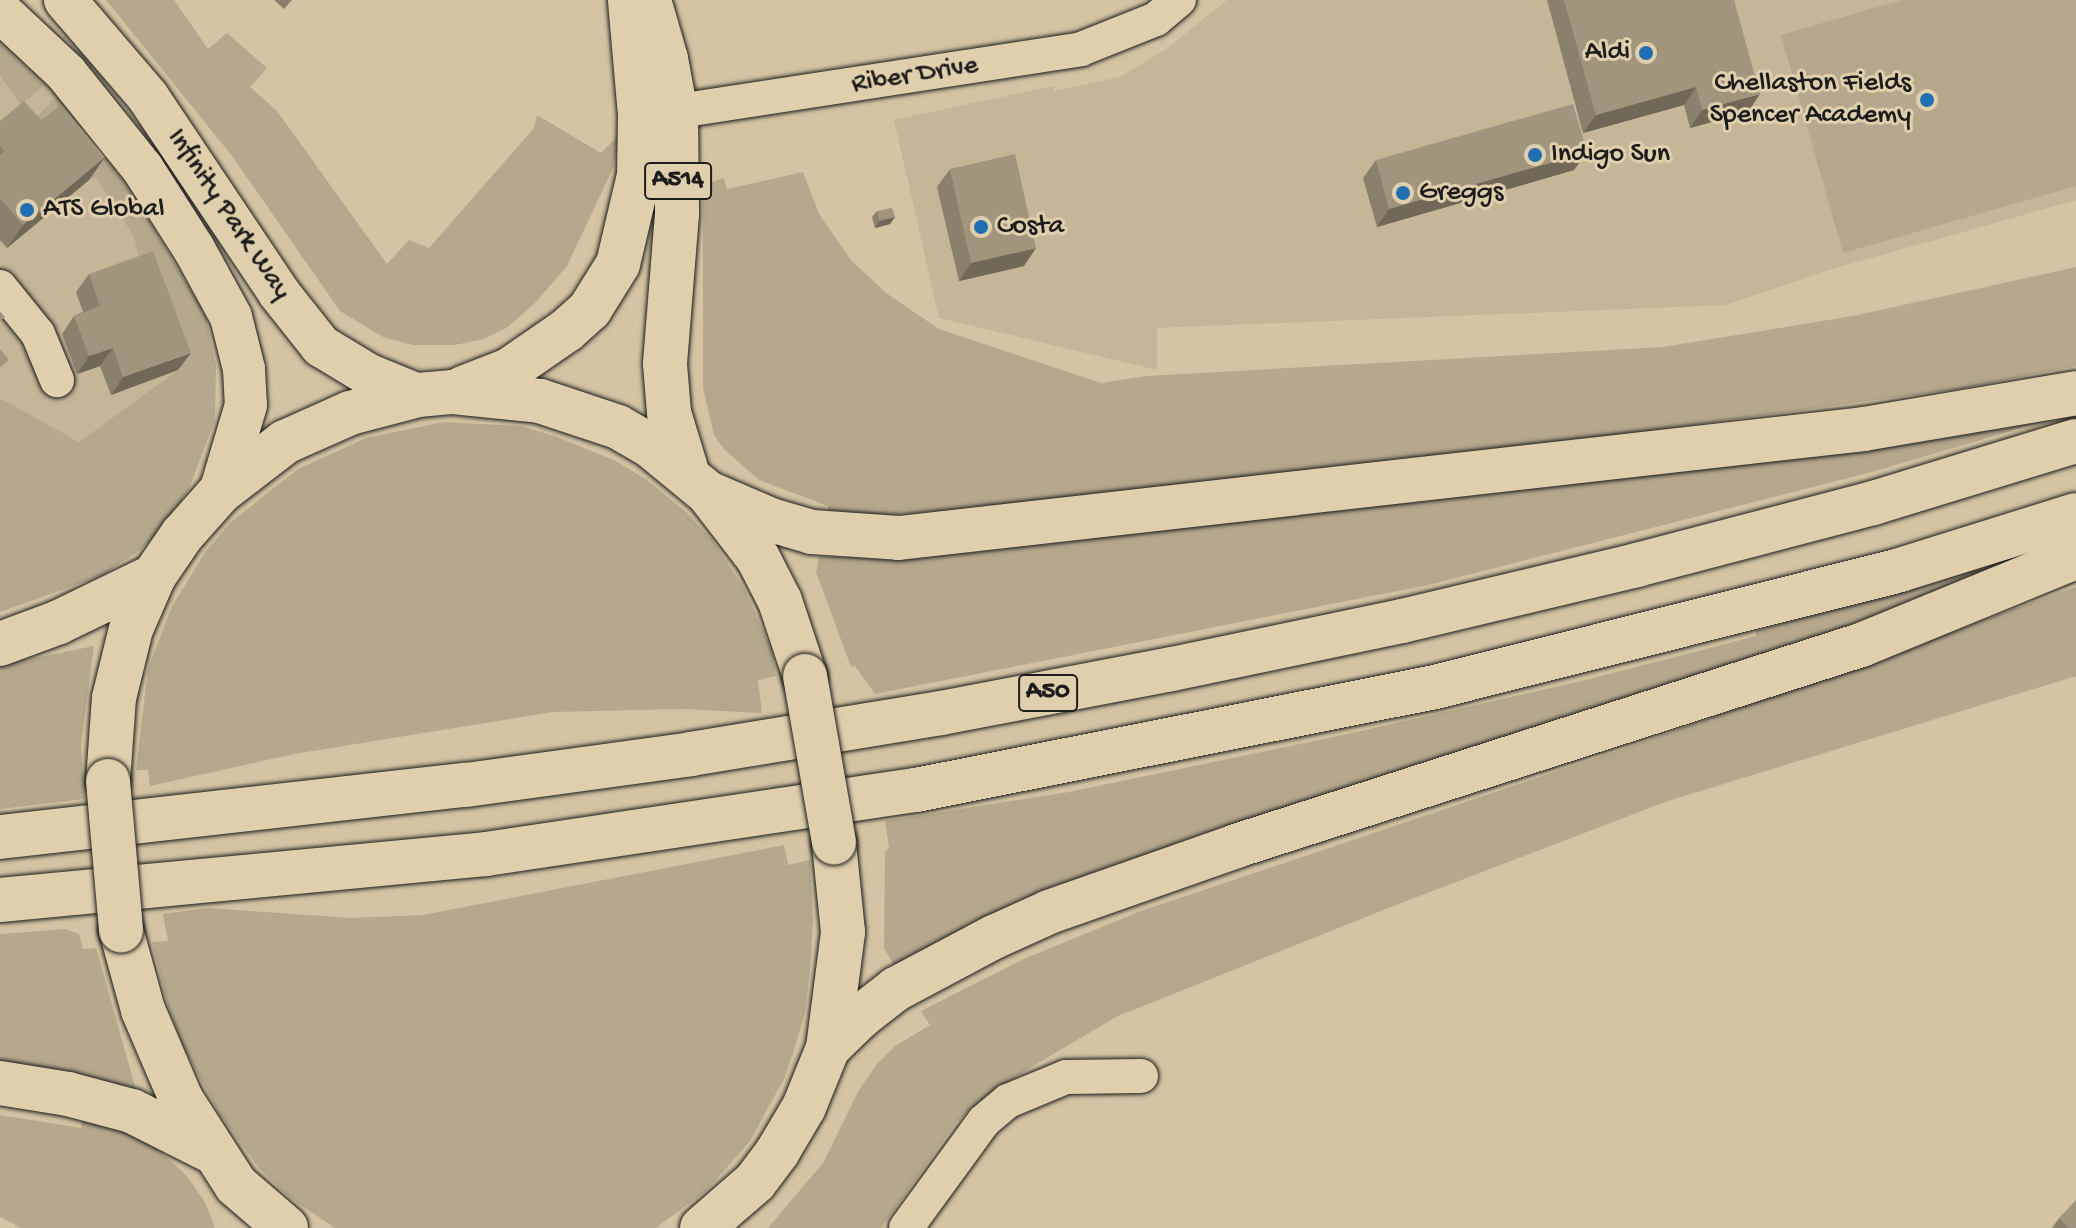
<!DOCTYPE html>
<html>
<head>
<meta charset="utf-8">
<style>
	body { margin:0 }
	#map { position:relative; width:2076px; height:1228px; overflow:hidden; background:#d4c4a3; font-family:"Gochi Hand",sans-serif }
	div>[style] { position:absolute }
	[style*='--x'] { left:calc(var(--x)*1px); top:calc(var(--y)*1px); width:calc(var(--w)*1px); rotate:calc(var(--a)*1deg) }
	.built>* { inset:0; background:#c5b698 }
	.green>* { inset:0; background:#b5a88d }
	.roads { filter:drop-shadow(0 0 2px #1c1c1c) drop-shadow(0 0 2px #1c1c1c) }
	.minor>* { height:34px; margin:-17px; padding:0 17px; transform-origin:17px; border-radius:17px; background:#e0cfac }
	.tertiary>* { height:42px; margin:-21px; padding:0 21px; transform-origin:21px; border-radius:21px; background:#e0cfac }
	.primary>* { height:44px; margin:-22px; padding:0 22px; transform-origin:22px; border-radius:22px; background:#e0cfac }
	.trunk>* { height:44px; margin:-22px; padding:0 22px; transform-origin:22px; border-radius:22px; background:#e0cfac }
	.bridges { filter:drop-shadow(0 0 2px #1c1c1c) drop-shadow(0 0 2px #1c1c1c) }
	.primary-bridge>* { height:44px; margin:-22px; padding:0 22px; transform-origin:22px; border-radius:22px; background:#e0cfac }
	.wall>* { inset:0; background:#8a806c }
	.shaded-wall>* { inset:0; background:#716858 }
	.building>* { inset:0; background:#a1957e }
	.dots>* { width:22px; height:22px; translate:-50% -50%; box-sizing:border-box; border:4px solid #e0cfac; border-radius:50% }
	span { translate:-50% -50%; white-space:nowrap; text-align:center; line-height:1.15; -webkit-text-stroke:6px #e0cfac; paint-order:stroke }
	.shield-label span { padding:2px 6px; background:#e0cfac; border:2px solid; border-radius:6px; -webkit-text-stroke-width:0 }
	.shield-label { font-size:26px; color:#1c1c1c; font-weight:700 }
	.poi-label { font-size:28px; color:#1c1c1c }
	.right { translate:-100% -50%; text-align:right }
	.left { translate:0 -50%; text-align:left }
	.street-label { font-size:28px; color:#1c1c1c }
</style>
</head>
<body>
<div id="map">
	<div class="built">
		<i style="clip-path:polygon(1227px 0,2076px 0,2076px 200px,1825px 271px,1726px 305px,1157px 328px,1157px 370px,939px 318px,894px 120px,1053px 86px,1054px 91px,1120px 77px,1165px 50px)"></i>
		<i style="clip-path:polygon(0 27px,127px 170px,141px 268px,178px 370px,79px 442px,0 398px)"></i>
	</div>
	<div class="green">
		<i style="clip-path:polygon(106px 0,174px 0,208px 49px,227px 33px,267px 68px,250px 87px,277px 111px,387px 264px,409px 240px,429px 248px,534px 128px,537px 115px,601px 153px,621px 133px,613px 168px,567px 266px,535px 303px,508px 327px,484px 339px,455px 345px,413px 345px,383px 337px,340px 311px,232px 156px)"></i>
		<i style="clip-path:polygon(1902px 0,2076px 0,2076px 186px,1843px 253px,1781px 35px)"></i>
		<i style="clip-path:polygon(0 43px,43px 86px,21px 105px,0 76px)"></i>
		<i style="clip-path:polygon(57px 97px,135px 197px,205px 314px,216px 366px,215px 420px,190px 486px,168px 523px,140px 550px,101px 576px,0 612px,0 398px,79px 442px,178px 370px,141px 268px,134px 237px,96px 177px,89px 180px,36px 117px)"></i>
		<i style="clip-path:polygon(803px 172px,819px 214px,851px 260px,886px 293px,939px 329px,1101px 383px,1146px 376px,1663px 347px,1853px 316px,2076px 267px,2076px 366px,1958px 389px,1573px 441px,1038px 504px,828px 519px,828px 506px,759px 480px,724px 449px,714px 435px,703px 388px,703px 185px,724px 178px,727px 189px)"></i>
		<i style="clip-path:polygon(2076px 412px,1872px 472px,1428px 585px,875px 694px,855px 666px,851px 667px,816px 572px,819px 557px,899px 557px)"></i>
		<i style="clip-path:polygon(444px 422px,521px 426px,557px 437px,616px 461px,647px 480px,686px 512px,712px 540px,744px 588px,772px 651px,776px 676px,758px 680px,762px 713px,682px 709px,553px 712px,294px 754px,150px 786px,148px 770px,136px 770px,148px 669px,172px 606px,206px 551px,231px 522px,298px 469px,366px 438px)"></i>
		<i style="clip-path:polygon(1976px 569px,1983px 573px,1981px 580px,1596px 716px,1057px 892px,945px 938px,894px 965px,884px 948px,885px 852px,889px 848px,885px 821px,1069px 792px,1343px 735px,1582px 681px,1756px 636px,1756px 631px)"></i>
		<i style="clip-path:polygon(2076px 587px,2076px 676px,1668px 801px,1396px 905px,1118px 1016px,1038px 1063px,981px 1100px,956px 1122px,881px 1228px,768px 1228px,823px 1163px,859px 1090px,877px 1064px,895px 1046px,930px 1025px,921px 1011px,1026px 958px,1141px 911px,1638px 744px)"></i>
		<i style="clip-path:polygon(94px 646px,81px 745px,84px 799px,0 809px,0 665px)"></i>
		<i style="clip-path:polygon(784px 845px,788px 865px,810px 860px,813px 920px,810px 970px,805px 1012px,795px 1047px,784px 1079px,750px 1141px,707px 1190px,656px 1228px,335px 1228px,289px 1197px,259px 1168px,219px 1113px,184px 1048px,169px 1009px,152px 942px,168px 941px,163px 914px,208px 908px,351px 918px,423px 915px)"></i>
		<i style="clip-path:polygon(65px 929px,79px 934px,83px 949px,96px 948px,137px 1093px,105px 1081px,0 1061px,0 934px)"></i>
		<i style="clip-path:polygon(0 1115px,81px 1128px,83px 1115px,112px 1124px,155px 1147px,186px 1175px,205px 1202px,215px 1228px,21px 1228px,0 1217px)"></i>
	</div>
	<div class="roads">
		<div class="minor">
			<i style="--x:652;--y:115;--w:434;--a:-8.7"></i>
			<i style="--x:1081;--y:49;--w:81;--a:-21.8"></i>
			<i style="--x:1156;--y:19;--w:30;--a:-40"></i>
			<i style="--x:0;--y:287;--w:60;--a:51"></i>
			<i style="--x:38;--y:334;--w:50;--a:67.6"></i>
			<i style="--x:906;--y:1228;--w:132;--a:-53.9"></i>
			<i style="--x:984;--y:1121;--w:31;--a:-40"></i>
			<i style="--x:1008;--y:1101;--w:63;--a:-22.5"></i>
			<i style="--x:1066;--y:1077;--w:75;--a:-0.8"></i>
		</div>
		<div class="tertiary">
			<i style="--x:65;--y:0;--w:128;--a:49.4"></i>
			<i style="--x:148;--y:97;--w:236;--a:56.2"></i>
			<i style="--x:279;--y:293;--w:68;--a:51.6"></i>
			<i style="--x:321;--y:346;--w:56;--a:31.1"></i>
			<i style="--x:369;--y:375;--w:53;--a:22.2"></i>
			<i style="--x:0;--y:11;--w:91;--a:43.2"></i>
			<i style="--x:66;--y:73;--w:123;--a:51.3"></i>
			<i style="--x:143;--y:169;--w:95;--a:57.5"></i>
			<i style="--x:194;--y:249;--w:77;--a:61.4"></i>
			<i style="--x:231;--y:317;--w:54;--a:76"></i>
			<i style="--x:244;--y:369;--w:36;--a:87"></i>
			<i style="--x:246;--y:405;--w:91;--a:106.6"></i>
		</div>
		<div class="primary">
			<i style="--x:649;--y:0;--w:61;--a:73.9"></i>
			<i style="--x:666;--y:59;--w:55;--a:79.5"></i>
			<i style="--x:676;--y:113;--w:101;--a:89.4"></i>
			<i style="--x:677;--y:214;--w:150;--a:94.6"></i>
			<i style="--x:665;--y:364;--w:49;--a:85.3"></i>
			<i style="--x:669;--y:413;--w:65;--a:73"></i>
			<i style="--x:463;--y:388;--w:49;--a:-21.4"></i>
			<i style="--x:509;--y:370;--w:70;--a:-34.6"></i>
			<i style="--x:567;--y:330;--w:31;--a:-42"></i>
			<i style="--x:590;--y:309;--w:53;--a:-58.1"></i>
			<i style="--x:618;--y:264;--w:91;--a:-76.7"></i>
			<i style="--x:639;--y:175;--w:60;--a:-89"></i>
			<i style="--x:640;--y:115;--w:115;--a:-95"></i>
			<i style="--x:108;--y:781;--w:83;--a:-85.9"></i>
			<i style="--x:114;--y:698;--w:71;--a:-76.2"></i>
			<i style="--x:131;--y:629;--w:58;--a:-66.5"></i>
			<i style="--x:154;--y:576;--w:50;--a:-55.7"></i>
			<i style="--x:182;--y:535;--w:57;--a:-48.5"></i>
			<i style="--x:220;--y:492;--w:82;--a:-37.6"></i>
			<i style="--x:285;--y:442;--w:71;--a:-24"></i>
			<i style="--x:350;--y:413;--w:70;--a:-14.8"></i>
			<i style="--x:418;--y:395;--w:35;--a:-5"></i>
			<i style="--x:453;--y:392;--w:87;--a:5.9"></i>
			<i style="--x:540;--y:401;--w:82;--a:18.4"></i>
			<i style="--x:618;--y:427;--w:39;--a:30"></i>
			<i style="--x:652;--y:447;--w:72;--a:39.4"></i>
			<i style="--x:708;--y:493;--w:82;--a:52.4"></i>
			<i style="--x:758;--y:558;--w:48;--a:62.9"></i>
			<i style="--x:780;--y:601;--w:79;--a:71.6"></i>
			<i style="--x:121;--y:930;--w:83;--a:74.6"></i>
			<i style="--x:143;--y:1010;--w:97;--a:66.9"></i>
			<i style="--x:181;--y:1099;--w:102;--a:57.4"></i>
			<i style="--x:236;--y:1185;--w:66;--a:40.7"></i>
			<i style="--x:702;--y:1228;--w:70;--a:-41"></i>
			<i style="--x:755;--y:1182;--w:39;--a:-53"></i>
			<i style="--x:778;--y:1151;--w:51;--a:-59.4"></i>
			<i style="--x:804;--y:1107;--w:64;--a:-67.9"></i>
			<i style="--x:828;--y:1048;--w:117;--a:-82.6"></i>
			<i style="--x:843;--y:932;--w:89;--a:-95.8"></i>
		</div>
		<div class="trunk">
			<i style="--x:708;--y:493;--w:69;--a:23.2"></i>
			<i style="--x:771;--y:520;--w:43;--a:16.3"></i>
			<i style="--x:812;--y:532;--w:87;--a:3.9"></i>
			<i style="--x:899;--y:538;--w:971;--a:-6.44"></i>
			<i style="--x:1864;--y:429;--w:215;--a:-9.6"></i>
			<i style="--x:0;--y:644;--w:63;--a:-20.4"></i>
			<i style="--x:59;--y:622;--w:106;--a:-25.8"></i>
			<i style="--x:0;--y:837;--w:469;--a:-6.4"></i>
			<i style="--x:466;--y:785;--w:227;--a:-7.8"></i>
			<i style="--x:691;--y:754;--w:253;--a:-9.3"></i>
			<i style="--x:941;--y:713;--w:235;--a:-10.8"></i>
			<i style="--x:1172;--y:669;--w:235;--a:-11.8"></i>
			<i style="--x:1402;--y:621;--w:242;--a:-13.4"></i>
			<i style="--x:1637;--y:565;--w:244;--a:-14.7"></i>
			<i style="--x:1873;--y:503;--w:212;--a:-17"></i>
			<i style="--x:0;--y:900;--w:488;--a:-5.4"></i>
			<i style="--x:486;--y:854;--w:435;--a:-8.5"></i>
			<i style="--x:916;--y:790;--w:529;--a:-11.22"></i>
			<i style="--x:1435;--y:687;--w:479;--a:-14.1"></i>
			<i style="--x:1900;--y:570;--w:184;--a:-17.4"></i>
			<i style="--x:828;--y:1048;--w:45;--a:-44.1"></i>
			<i style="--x:860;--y:1017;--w:46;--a:-37.9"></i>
			<i style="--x:896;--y:989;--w:111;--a:-28"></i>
			<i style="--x:994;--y:937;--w:60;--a:-24.4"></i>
			<i style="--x:1049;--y:912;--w:198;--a:-19.4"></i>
			<i style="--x:1236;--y:846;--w:657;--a:-17.83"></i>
			<i style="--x:1861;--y:645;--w:232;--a:-22.3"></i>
			<i style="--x:0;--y:1083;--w:69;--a:9.2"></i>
			<i style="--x:68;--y:1094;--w:66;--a:14.9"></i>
			<i style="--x:132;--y:1111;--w:91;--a:26.8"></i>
		</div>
	</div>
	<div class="bridges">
		<div class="primary-bridge">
			<i style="--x:805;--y:676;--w:169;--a:80.1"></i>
			<i style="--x:108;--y:781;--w:150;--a:85"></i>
		</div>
	</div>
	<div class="wall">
		<i style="clip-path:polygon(274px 0,292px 0,284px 9px)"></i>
		<i style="clip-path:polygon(1547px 0,1734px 0,1748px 112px,1690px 128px,1684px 105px,1583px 133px)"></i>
		<i style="clip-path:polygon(41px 120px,105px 157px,89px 180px,7px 248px,0 240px,0 121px)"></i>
		<i style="clip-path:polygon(1376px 160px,1574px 170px,1377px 227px,1363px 178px)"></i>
		<i style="clip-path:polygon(950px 169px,1024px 266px,959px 281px,937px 187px)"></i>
		<i style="clip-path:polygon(877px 211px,895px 217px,890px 224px,875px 228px,872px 217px)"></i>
		<i style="clip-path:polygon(89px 274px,178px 370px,111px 395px,100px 366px,77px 374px,62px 334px,74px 316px,83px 312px,76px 292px)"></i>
		<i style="clip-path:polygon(2059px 1218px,2076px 1228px,2052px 1228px)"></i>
	</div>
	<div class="shaded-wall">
		<i style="clip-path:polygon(1696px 87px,1684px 105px,1583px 133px,1596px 115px)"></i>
		<i style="clip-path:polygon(1760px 94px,1748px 112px,1690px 128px,1702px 110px)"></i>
		<i style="clip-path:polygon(1587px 152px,1574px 170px,1377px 227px,1389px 209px)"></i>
		<i style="clip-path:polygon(105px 157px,89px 180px,7px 248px,23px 225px)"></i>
		<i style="clip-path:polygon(895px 217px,890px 224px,875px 228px,879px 221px)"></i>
		<i style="clip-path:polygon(1036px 248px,1024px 266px,959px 281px,971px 263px)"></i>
		<i style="clip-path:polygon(113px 348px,100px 366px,77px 374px,89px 356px)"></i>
		<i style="clip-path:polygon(191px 353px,178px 370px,111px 395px,123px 377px)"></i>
	</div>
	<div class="building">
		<i style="clip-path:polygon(1564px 0,1734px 0,1760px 94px,1702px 110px,1696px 87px,1596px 115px)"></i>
		<i style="clip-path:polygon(24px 101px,41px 120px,61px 105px,105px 157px,23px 225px,0 198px,0 155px,4px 151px,0 146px,0 121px)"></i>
		<i style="clip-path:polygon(1573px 104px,1587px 152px,1389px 209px,1376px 160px)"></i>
		<i style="clip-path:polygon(1015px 154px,1036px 248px,971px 263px,950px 169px)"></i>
		<i style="clip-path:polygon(892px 208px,895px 217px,879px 221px,877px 211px)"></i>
		<i style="clip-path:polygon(153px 251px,191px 353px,123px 377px,113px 348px,89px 356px,74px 316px,100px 306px,89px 274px)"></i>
		<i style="clip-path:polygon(0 311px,5px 317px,0 321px)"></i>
		<i style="clip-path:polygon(0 349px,9px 360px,0 367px)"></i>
		<i style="clip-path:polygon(2076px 1200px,2076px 1228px,2069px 1228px,2059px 1218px)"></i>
	</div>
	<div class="dots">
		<i style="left:1646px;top:53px;background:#1f6fb2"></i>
		<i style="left:1927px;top:100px;background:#1f6fb2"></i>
		<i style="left:1535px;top:155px;background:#1f6fb2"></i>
		<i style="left:1403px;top:193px;background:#1f6fb2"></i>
		<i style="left:27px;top:210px;background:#1f6fb2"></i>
		<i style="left:981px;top:227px;background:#1f6fb2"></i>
	</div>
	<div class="shield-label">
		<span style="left:678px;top:181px">A514</span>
		<span style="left:1048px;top:693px">A50</span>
	</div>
	<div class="poi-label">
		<span class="right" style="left:1630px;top:53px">Aldi</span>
		<span class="right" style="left:1911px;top:100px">Chellaston Fields<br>Spencer Academy</span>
		<span class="left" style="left:1551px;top:155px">Indigo Sun</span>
		<span class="left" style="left:1419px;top:193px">Greggs</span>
		<span class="left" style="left:43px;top:210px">ATS Global</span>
		<span class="left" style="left:997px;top:227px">Costa</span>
	</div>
	<div class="street-label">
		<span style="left:915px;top:76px;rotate:-9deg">Riber Drive</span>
		<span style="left:228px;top:215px;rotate:56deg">Infinity Park Way</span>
	</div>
</div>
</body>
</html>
